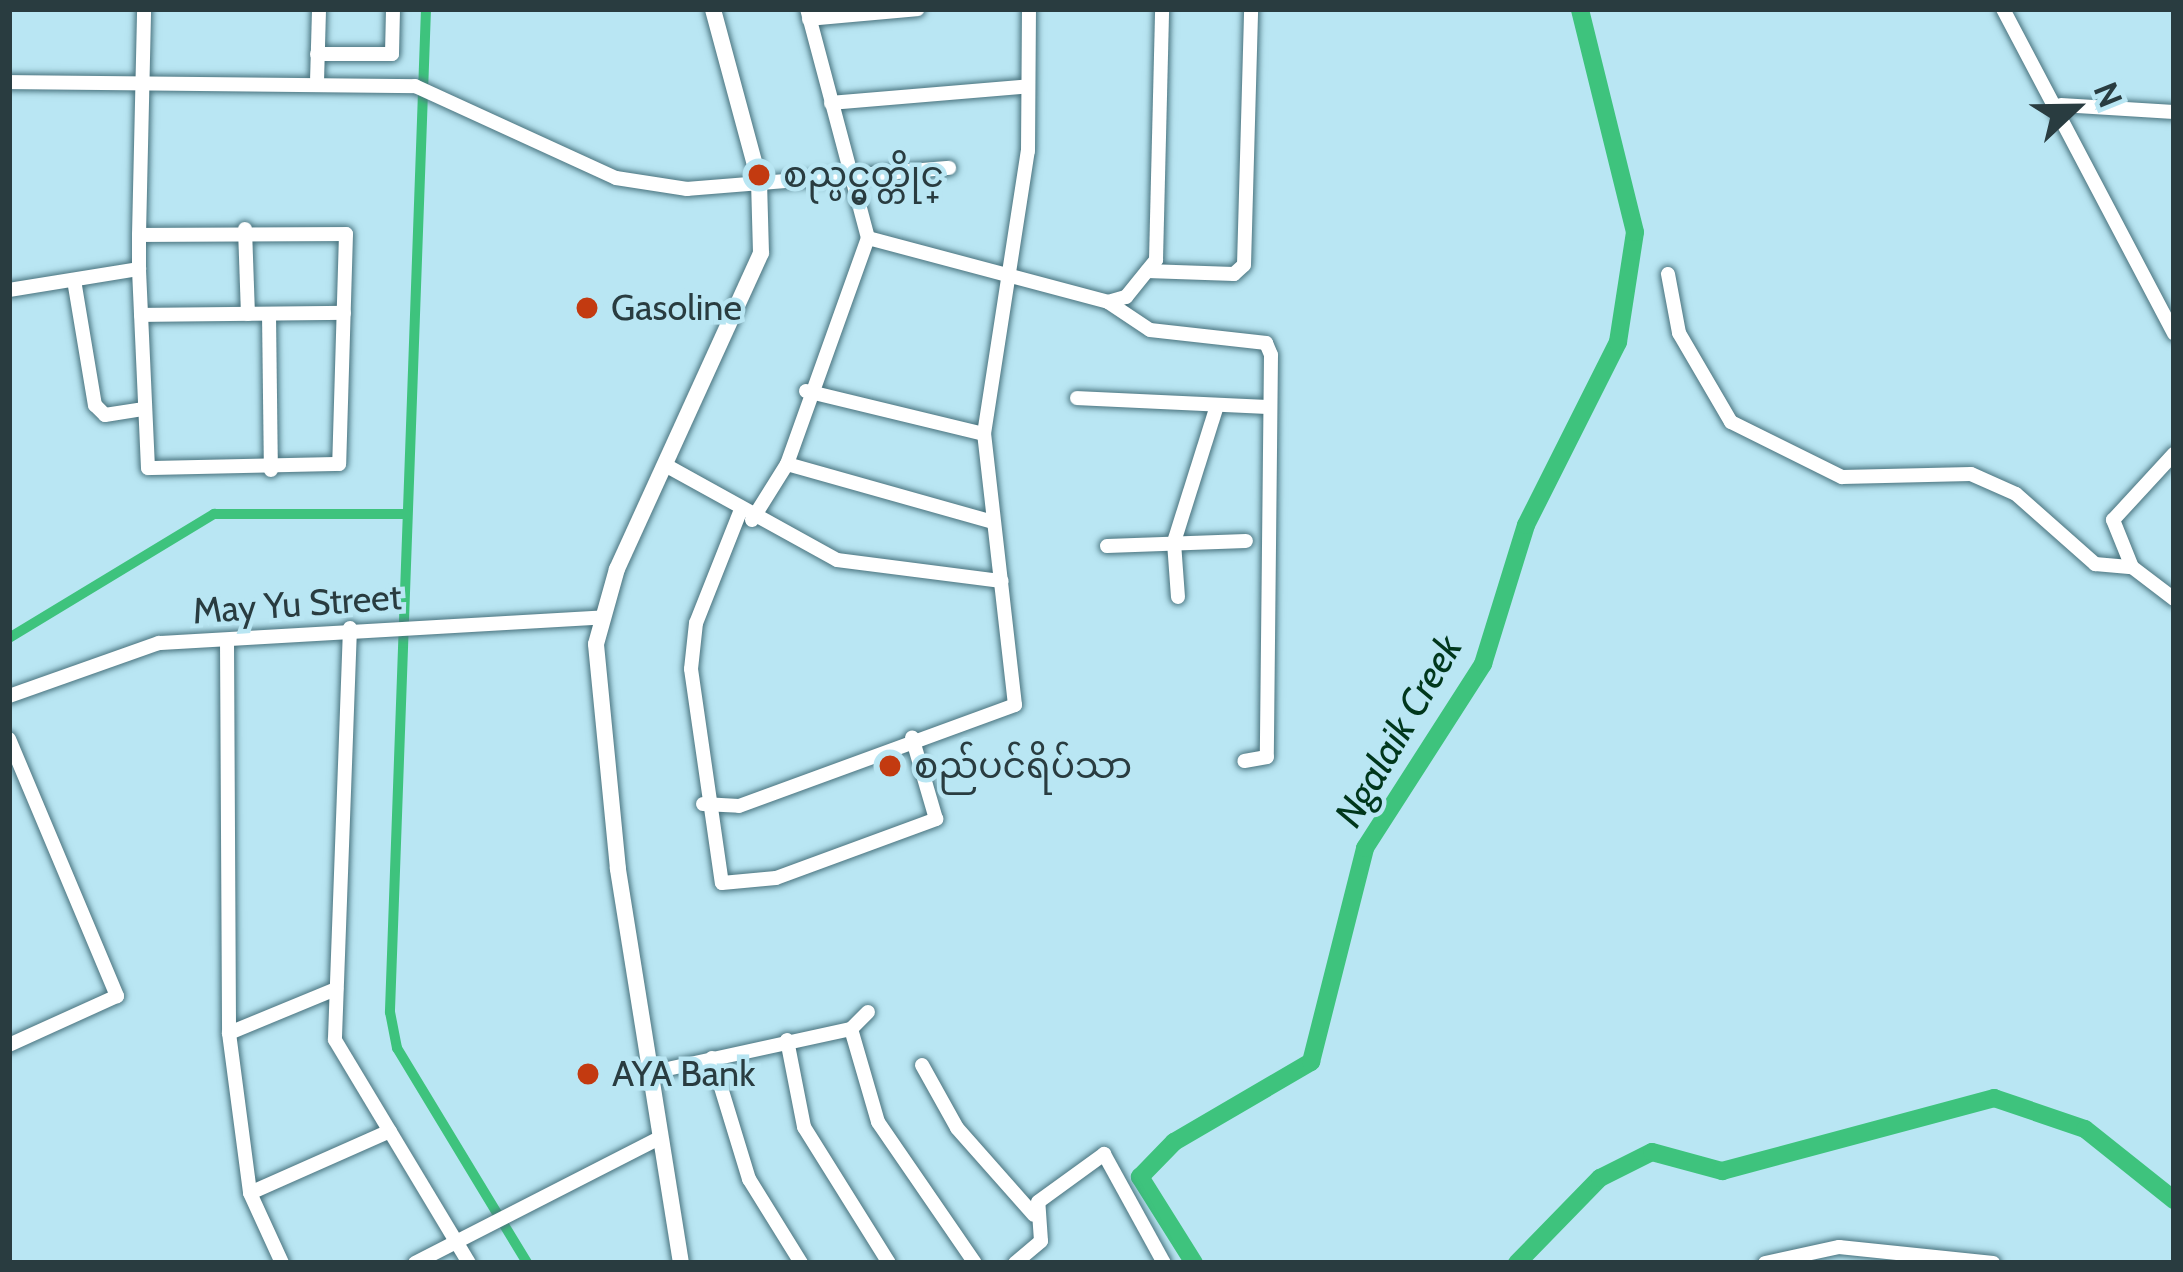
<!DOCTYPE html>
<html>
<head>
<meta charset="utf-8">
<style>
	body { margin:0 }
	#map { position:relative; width:2183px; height:1272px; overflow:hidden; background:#b9e6f3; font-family:Cabin,"Noto Sans Myanmar",sans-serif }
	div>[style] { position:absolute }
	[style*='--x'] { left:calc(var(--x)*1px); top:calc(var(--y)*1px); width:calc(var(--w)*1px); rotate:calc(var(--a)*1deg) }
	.canal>* { height:10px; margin:-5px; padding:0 5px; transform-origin:5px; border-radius:5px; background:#3ec37d }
	.river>* { height:18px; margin:-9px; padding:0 9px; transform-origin:9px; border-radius:9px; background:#3ec37d }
	.roads { filter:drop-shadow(0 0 3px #48727d) drop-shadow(0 0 3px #48727d) }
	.minor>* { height:14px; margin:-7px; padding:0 7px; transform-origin:7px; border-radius:7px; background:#fff }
	.major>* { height:16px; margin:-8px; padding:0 8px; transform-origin:8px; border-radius:8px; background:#fff }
	.dots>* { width:33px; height:33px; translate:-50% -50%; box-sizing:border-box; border:6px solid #b9e6f3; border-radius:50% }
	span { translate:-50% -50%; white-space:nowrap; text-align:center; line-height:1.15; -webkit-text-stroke:9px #b9e6f3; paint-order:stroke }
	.poi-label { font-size:36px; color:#293c40 }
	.left { translate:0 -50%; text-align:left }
	.street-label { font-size:36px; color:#293c40 }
	.water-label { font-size:39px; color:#00371c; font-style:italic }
	.frame { position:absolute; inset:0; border:12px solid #293c40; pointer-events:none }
	.north { position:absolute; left:2015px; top:48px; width:120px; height:120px; -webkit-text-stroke:9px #b9e6f3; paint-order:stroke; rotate:68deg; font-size:33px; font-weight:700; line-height:48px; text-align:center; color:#293c40 }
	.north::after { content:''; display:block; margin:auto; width:42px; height:54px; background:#293c40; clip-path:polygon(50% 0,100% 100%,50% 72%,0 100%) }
</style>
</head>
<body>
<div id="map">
	<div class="canal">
		<i style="--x:426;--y:9;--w:1004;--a:92.06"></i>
		<i style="--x:390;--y:1012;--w:37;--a:79"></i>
		<i style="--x:397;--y:1048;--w:251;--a:58.8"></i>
		<i style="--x:9;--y:638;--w:240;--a:-31.2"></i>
		<i style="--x:214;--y:514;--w:192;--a:0"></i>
	</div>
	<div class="river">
		<i style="--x:1194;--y:1263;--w:102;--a:-122.1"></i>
		<i style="--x:1140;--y:1177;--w:49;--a:-45.8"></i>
		<i style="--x:1174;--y:1142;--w:159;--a:-30.3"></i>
		<i style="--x:1311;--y:1062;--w:221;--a:-75.8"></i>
		<i style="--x:1365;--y:848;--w:219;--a:-57.3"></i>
		<i style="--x:1483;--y:664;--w:145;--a:-72.8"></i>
		<i style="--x:1526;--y:525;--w:205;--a:-63.3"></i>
		<i style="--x:1618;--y:342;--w:111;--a:-81.2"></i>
		<i style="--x:1635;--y:232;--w:230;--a:-103.9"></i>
		<i style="--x:1517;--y:1263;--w:119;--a:-45.7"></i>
		<i style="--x:1600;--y:1178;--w:58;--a:-26.6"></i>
		<i style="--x:1652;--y:1152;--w:73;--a:15.2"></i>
		<i style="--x:1722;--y:1171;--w:282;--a:-15"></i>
		<i style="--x:1994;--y:1098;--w:96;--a:18.8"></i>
		<i style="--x:2085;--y:1129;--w:114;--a:38.6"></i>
	</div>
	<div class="roads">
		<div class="minor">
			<i style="--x:2003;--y:9;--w:367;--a:62.2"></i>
			<i style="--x:809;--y:19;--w:109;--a:-5.2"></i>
			<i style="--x:317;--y:54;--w:75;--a:0"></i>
			<i style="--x:392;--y:54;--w:45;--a:-88.7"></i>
			<i style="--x:9;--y:82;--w:406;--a:0.6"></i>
			<i style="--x:415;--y:86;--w:221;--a:24.6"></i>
			<i style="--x:616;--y:178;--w:72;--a:8.8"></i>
			<i style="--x:687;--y:189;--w:263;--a:-4.6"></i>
			<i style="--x:317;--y:82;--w:73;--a:-88.4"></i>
			<i style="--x:831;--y:103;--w:192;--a:-4.8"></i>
			<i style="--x:2061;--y:105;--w:113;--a:3.5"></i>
			<i style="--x:245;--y:229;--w:85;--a:88"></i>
			<i style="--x:139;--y:235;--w:207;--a:-0.3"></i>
			<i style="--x:346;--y:234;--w:230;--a:91.7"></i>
			<i style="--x:339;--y:464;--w:191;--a:178.8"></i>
			<i style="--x:148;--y:468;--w:199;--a:-92.6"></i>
			<i style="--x:139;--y:269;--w:34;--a:-90"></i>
			<i style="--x:139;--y:235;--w:226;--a:-88.7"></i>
			<i style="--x:868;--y:238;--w:248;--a:14.9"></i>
			<i style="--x:1108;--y:302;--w:19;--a:-16"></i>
			<i style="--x:1126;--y:297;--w:48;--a:-51"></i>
			<i style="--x:1156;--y:260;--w:251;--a:-88.6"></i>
			<i style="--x:1147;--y:271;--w:87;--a:2"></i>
			<i style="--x:1234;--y:274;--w:13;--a:-42"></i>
			<i style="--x:1244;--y:265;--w:256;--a:-88.4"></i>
			<i style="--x:1668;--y:274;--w:60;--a:79.4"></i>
			<i style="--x:1679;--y:333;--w:103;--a:59.7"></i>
			<i style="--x:1731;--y:422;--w:124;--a:26.4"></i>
			<i style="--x:1842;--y:477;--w:129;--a:-1.3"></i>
			<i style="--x:1971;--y:474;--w:49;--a:24"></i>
			<i style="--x:2016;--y:494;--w:106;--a:41.5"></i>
			<i style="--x:2095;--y:564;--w:37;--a:5"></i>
			<i style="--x:2132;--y:567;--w:53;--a:37.3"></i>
			<i style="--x:74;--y:280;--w:127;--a:80.5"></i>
			<i style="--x:95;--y:405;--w:14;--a:45"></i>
			<i style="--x:105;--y:415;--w:38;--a:-9"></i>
			<i style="--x:9;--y:290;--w:132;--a:-9.2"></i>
			<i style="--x:1108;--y:302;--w:50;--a:33.7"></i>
			<i style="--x:1150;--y:330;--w:117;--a:6.4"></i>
			<i style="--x:1266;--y:343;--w:13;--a:67"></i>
			<i style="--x:1271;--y:355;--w:402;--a:90.6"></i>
			<i style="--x:1267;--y:757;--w:23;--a:170"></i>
			<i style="--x:269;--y:314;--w:156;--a:89.3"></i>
			<i style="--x:141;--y:315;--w:203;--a:-0.6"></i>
			<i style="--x:806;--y:391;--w:183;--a:13.6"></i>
			<i style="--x:1077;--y:398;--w:189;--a:2.7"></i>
			<i style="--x:787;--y:464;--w:214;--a:15.7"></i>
			<i style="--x:667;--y:466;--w:194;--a:28.9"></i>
			<i style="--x:837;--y:560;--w:166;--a:7.3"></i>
			<i style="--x:740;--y:512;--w:119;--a:111.6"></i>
			<i style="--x:696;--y:623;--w:46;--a:96.2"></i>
			<i style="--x:691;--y:669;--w:216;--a:81.8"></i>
			<i style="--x:722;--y:883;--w:54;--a:-5.3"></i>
			<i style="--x:776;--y:878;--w:171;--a:-20.2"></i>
			<i style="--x:936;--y:819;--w:85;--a:-106.3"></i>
			<i style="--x:752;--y:520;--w:66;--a:-58"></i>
			<i style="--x:787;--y:464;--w:240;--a:-70.3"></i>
			<i style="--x:868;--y:238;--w:237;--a:-104.9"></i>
			<i style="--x:1107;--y:546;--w:139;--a:-2.1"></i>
			<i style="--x:2132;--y:567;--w:51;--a:-112"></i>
			<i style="--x:2113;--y:520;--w:90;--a:-47.3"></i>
			<i style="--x:1178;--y:597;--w:55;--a:-94.2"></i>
			<i style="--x:1174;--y:542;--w:143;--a:-72.5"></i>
			<i style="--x:350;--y:628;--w:412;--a:92.1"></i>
			<i style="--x:335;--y:1040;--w:260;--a:59"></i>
			<i style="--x:227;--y:641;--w:392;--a:89.7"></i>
			<i style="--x:229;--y:1033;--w:161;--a:82.5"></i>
			<i style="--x:250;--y:1193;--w:77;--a:65.4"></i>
			<i style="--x:9;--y:696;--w:159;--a:-19.5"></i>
			<i style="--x:159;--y:643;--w:440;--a:-3.3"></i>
			<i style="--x:9;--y:739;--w:279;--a:67.2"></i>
			<i style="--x:117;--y:996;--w:119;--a:155.6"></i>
			<i style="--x:703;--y:804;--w:36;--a:3"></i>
			<i style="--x:739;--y:806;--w:294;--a:-20.1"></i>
			<i style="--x:1015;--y:705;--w:273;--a:-96.5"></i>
			<i style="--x:984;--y:434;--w:286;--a:-81.2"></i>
			<i style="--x:1028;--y:151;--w:142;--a:-89.6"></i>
			<i style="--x:851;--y:1029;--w:97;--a:73.8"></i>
			<i style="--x:878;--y:1122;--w:171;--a:55.5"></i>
			<i style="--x:229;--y:1033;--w:116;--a:-22.4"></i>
			<i style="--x:787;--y:1040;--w:89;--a:78.9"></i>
			<i style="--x:804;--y:1127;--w:160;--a:58"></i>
			<i style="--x:712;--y:1058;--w:127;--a:73"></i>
			<i style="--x:749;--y:1179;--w:99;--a:58.2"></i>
			<i style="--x:922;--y:1065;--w:72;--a:60.9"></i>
			<i style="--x:957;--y:1128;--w:116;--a:48.5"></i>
			<i style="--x:649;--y:1073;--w:207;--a:-12.3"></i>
			<i style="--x:851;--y:1029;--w:24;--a:-45"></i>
			<i style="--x:250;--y:1193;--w:153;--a:-23.9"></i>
			<i style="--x:415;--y:1263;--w:274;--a:-27.1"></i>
			<i style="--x:1015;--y:1263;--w:34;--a:-40"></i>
			<i style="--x:1041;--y:1241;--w:39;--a:-94"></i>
			<i style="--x:1038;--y:1202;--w:82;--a:-36"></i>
			<i style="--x:1104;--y:1154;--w:124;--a:61.2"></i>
			<i style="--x:1765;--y:1263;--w:76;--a:-12.2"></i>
			<i style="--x:1839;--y:1247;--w:155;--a:5.9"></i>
		</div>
		<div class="major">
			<i style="--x:681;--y:1263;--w:399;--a:-99.1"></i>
			<i style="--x:618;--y:869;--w:226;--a:-95.6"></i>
			<i style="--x:596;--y:644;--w:78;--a:-74.4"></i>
			<i style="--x:617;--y:569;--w:347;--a:-65.5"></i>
			<i style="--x:761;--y:253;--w:73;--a:-91.6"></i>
			<i style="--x:759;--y:180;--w:177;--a:-105.1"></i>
		</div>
	</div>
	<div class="dots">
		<i style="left:759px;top:175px;background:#c33a10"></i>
		<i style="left:587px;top:308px;background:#c33a10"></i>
		<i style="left:890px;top:766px;background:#c33a10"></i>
		<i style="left:588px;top:1074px;background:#c33a10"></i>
	</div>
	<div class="poi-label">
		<span class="left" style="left:783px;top:175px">စည္ပင္မွတ္တိုင္</span>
		<span class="left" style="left:611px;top:308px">Gasoline</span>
		<span class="left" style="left:914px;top:766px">စည်ပင်ရိပ်သာ</span>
		<span class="left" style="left:612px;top:1074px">AYA Bank</span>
	</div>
	<div class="street-label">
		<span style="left:297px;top:604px;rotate:-4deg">May Yu Street</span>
	</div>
	<div class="water-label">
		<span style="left:1398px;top:731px;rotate:-60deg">Ngalaik Creek</span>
	</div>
	<div class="frame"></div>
	<div class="north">N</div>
</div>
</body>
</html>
